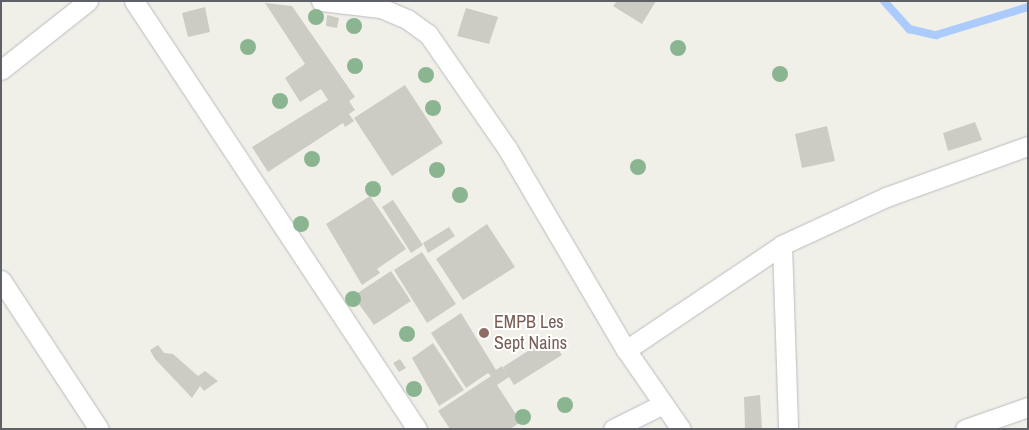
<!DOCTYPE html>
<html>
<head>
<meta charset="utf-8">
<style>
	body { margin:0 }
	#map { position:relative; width:1029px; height:430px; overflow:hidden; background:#f1f0e8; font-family:"Archivo Narrow",sans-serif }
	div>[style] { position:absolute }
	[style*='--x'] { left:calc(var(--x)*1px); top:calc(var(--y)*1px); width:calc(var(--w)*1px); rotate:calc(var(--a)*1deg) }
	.stream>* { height:8px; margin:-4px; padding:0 4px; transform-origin:4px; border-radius:4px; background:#accbfd }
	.building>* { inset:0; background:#cccbc4 }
	.roads { filter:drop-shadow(0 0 1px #babbc1) drop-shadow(0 0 1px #babbc1) }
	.minor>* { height:19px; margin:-9.5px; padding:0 9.5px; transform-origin:9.5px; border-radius:9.5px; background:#fff }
	.trees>* { width:16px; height:16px; margin:-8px; border-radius:50%; background:#8bb591 }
	.dots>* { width:14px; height:14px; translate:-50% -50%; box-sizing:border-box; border:2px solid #fff; border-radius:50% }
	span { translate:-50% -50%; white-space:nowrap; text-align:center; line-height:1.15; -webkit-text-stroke:4px #fff; paint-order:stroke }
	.education-label { font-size:18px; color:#785e54 }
	.left { translate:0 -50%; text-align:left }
	.frame { position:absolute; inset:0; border:2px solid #5f6168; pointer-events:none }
</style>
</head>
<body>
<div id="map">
	<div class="stream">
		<i style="--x:884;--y:1;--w:38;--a:48"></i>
		<i style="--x:909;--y:29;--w:28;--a:13"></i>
		<i style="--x:936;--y:35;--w:96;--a:-16.9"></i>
	</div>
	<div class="building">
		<i style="clip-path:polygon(617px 1px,656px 1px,642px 24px,613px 6px)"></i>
		<i style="clip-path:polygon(265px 3px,292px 6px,355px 97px,349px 101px,355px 110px,349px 114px,354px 121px,345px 127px,343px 123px,268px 172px,252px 147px,328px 100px,321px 89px,300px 102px,285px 78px,305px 64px)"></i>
		<i style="clip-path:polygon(205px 7px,210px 32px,188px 37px,182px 13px)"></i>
		<i style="clip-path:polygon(466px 8px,498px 17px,489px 44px,457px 36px)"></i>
		<i style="clip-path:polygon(327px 15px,339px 18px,337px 28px,326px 26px)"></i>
		<i style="clip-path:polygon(405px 85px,443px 143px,392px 176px,354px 118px)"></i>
		<i style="clip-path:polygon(975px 122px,982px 140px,948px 151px,943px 133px)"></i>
		<i style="clip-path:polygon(827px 126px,835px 161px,802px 168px,795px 134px)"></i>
		<i style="clip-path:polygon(370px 196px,406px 249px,377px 269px,380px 273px,362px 285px,326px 224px)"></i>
		<i style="clip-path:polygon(393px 200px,423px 245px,411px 253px,382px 207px)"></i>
		<i style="clip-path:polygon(487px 224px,515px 267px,463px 300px,436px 259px)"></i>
		<i style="clip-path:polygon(449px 227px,455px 236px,428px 253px,423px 243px)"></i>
		<i style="clip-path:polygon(422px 252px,456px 304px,427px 323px,394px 270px)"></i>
		<i style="clip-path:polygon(391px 271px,411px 301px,374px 325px,353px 296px)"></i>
		<i style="clip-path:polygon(461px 313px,496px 370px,502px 366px,507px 375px,503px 367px,550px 337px,562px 355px,514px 385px,509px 377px,497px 385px,521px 422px,510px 429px,450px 429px,438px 411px,491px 376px,488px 373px,466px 388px,431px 333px)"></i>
		<i style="clip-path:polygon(433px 343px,464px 390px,439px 406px,412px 358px)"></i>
		<i style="clip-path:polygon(158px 345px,164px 353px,173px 354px,198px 376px,205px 371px,218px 381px,204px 391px,200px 386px,192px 398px,155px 359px,150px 350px)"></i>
		<i style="clip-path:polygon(400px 359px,406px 368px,399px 372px,393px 363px)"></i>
		<i style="clip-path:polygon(760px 395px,762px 429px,745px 429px,744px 397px)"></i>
	</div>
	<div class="roads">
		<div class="minor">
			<i style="--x:134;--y:1;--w:513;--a:56.53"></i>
			<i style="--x:321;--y:1;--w:60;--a:6.7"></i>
			<i style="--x:381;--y:8;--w:28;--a:23"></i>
			<i style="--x:407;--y:19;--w:26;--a:36"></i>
			<i style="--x:428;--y:34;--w:139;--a:55.3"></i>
			<i style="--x:507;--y:148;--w:234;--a:59.5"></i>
			<i style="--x:626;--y:350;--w:96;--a:55.2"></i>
			<i style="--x:1;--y:70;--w:111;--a:-38.4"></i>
			<i style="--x:782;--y:245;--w:184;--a:88.1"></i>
			<i style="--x:1;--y:280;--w:178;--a:56.7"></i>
			<i style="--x:626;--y:350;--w:188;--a:-33.9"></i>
			<i style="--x:782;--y:245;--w:115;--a:-24.8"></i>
			<i style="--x:886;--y:197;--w:151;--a:-19.8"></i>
			<i style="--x:613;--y:429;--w:56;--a:-26.6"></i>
			<i style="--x:965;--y:429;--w:67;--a:-19.2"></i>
		</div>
	</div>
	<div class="trees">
		<i style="left:316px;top:17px"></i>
		<i style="left:354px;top:26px"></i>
		<i style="left:248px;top:47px"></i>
		<i style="left:678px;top:48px"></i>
		<i style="left:355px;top:66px"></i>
		<i style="left:780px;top:74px"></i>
		<i style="left:426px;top:75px"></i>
		<i style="left:280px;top:101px"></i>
		<i style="left:433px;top:108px"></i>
		<i style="left:312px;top:159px"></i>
		<i style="left:638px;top:167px"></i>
		<i style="left:437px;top:170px"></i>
		<i style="left:373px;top:189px"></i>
		<i style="left:460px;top:195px"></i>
		<i style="left:301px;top:224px"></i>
		<i style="left:353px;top:299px"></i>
		<i style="left:407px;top:334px"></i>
		<i style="left:414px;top:389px"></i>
		<i style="left:565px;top:405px"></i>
		<i style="left:523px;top:417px"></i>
	</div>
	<div class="dots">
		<i style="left:484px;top:333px;background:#8d6e63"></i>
	</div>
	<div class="education-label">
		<span class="left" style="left:494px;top:333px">EMPB Les<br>Sept Nains</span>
	</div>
	<div class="frame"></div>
</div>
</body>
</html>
